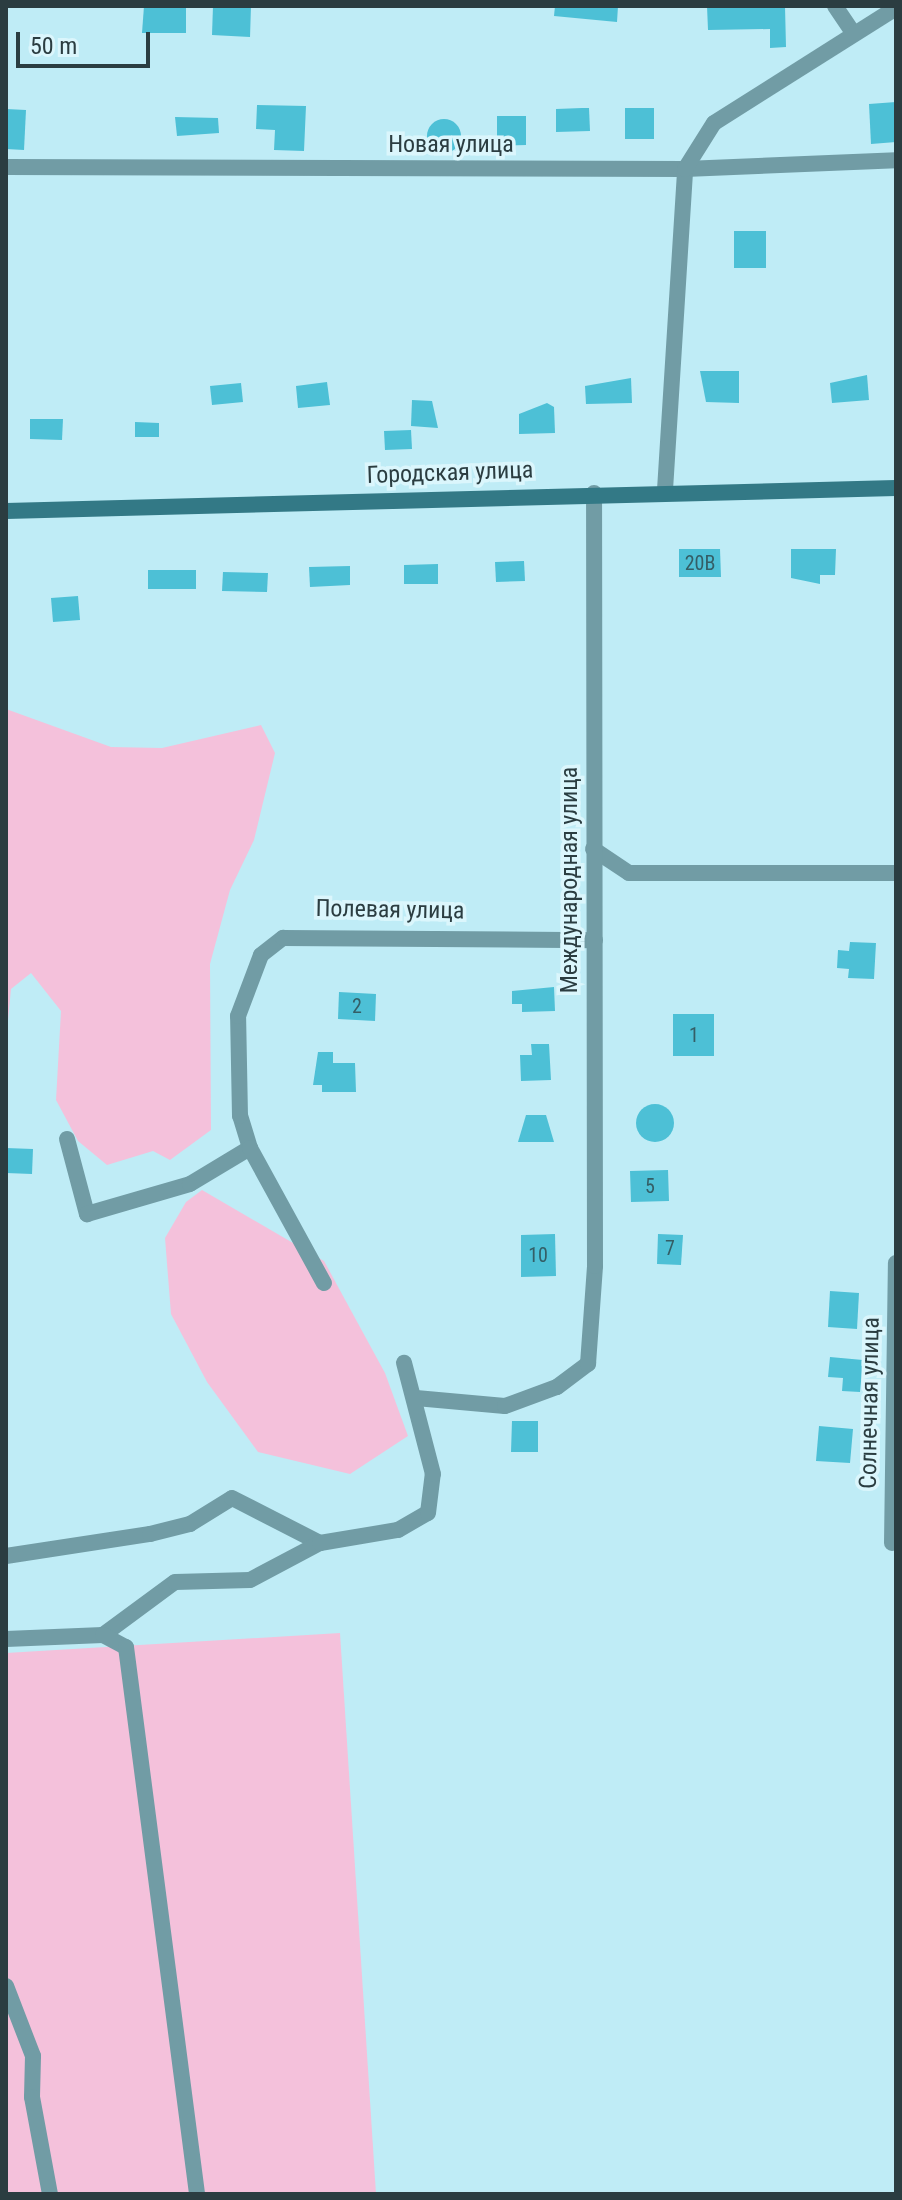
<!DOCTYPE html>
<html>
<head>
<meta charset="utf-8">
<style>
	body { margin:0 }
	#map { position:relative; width:902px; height:2200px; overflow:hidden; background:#bfecf6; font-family:"Roboto Condensed",sans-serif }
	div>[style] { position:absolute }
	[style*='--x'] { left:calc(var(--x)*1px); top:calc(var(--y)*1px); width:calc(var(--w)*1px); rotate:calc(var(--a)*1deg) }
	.green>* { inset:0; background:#f4c1db }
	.building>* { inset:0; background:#4dc0d6 }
	.round { border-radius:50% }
	.street>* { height:16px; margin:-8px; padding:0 8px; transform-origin:8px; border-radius:8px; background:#719ca5 }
	.secondary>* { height:16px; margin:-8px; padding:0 8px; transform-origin:8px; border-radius:8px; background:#337986 }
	span { translate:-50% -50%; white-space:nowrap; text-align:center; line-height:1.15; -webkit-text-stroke:7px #dbf6fc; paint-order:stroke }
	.number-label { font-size:20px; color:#345e66 }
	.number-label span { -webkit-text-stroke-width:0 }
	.street-label { font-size:24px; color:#2b3d41 }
	.frame { position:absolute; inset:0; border:8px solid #2b3d41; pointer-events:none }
	.scale { position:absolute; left:16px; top:32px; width:134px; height:36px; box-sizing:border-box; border:4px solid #2b3d41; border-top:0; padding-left:10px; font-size:24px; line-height:28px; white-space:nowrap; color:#2b3d41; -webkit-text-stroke:6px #dbf6fc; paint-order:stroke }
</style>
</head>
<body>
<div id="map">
	<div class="green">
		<i style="clip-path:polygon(6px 709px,111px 747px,162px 748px,261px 725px,275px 753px,254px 840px,230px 890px,210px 964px,211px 1130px,170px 1160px,153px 1151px,107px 1165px,78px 1141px,56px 1100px,61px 1011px,31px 973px,11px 989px,6px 1041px)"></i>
		<i style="clip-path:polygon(202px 1190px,324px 1261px,385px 1373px,408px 1436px,350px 1474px,258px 1452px,207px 1382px,171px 1314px,165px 1238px,186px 1202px)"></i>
		<i style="clip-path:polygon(340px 1633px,376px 2194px,6px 2194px,6px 1653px)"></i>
	</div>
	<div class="building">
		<i style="clip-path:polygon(144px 6px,186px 6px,186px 33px,142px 33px)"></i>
		<i style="clip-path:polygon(213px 6px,251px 6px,250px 37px,212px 35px)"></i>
		<i style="clip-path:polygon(555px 6px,618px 6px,617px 22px,554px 16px)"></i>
		<i style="clip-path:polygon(707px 6px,785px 6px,786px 47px,770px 48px,770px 29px,708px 30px)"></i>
		<i style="clip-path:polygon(896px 102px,896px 142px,871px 144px,869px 104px)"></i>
		<i style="clip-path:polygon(257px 105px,306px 106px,304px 151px,274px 150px,275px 130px,256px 129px)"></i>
		<i style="clip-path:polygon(582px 108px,589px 108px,590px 131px,556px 132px,556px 109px)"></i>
		<i style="clip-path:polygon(625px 108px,654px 108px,654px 139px,625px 139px)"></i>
		<i style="clip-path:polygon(6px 109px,26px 110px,24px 150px,6px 149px)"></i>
		<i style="clip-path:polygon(497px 116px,526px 116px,526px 145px,497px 146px)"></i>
		<i style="clip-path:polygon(175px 117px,218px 118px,219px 133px,177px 136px)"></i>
		<i class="round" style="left:427px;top:119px;width:34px;height:34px"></i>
		<i style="clip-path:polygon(734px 231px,766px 231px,766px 268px,734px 268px)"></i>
		<i style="clip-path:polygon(700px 371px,739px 371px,739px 403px,706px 402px)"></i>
		<i style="clip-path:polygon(867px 375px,869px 400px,832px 403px,830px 383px)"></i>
		<i style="clip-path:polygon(631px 378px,632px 403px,586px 404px,585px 386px)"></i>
		<i style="clip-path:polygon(327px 382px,330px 405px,298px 408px,296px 386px)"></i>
		<i style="clip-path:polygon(241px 383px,243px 402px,212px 405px,210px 386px)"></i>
		<i style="clip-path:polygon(412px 400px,432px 401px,438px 428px,411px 426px)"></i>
		<i style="clip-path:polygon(547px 403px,554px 407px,555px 433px,519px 434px,519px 414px)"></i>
		<i style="clip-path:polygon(30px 419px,63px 419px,62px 440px,30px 439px)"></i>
		<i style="clip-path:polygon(135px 422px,159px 423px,159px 437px,135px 437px)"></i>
		<i style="clip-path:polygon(411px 430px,412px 449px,385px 450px,384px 431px)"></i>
		<i style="clip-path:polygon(679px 549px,720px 549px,721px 577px,679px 577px)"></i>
		<i style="clip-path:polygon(791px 549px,836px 549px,835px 575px,820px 575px,820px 584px,791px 578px)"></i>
		<i style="clip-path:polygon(524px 561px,525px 581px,496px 582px,495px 562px)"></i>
		<i style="clip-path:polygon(438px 564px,438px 584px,404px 584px,404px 565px)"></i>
		<i style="clip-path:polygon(350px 566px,350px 585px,310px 587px,309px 567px)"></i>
		<i style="clip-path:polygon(148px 570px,196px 570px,196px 589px,148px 589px)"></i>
		<i style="clip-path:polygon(223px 572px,268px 573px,267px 592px,222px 591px)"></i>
		<i style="clip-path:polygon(78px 596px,80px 620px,53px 622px,51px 598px)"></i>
		<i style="clip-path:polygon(850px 942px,876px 943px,874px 979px,848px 978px,849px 969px,837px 968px,838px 950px,849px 951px)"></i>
		<i style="clip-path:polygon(554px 987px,555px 1011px,522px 1012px,522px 1004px,512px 1004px,512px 991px)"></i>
		<i style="clip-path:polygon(339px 992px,376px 994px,375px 1021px,338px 1019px)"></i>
		<i style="clip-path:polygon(673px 1014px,714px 1014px,714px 1056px,673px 1056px)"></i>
		<i style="clip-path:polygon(531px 1044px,549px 1044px,551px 1080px,521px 1081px,520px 1055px,532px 1055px)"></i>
		<i style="clip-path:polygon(318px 1052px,333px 1052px,333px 1063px,355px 1063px,356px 1092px,322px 1092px,322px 1085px,313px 1085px)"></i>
		<i class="round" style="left:636px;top:1104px;width:38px;height:38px"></i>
		<i style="clip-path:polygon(526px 1115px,546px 1115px,554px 1142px,518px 1142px)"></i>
		<i style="clip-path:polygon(6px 1148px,33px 1149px,32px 1174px,6px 1173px)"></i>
		<i style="clip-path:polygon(668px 1170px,669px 1201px,631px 1202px,630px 1171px)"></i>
		<i style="clip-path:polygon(555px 1234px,556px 1276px,521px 1277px,521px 1235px)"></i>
		<i style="clip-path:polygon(658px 1234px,683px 1235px,681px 1265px,657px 1264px)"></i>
		<i style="clip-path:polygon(830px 1291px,859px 1293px,857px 1329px,828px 1327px)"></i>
		<i style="clip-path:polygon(830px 1357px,863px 1360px,860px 1392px,842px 1391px,843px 1378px,828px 1377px)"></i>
		<i style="clip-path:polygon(512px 1421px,538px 1421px,538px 1452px,511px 1452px)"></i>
		<i style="clip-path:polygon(819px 1426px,853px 1429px,850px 1463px,816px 1461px)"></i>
	</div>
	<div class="street">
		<i style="--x:835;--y:6;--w:32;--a:56"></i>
		<i style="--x:6;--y:167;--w:679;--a:0.17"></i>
		<i style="--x:685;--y:169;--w:211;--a:-2.4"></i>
		<i style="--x:665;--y:490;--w:322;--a:-86.4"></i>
		<i style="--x:685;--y:169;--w:54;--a:-57.8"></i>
		<i style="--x:714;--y:123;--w:215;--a:-32.3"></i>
		<i style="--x:593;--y:849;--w:43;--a:33.7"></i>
		<i style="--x:629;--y:873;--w:267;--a:0"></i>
		<i style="--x:67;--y:1139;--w:78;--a:75.1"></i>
		<i style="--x:87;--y:1214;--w:107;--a:-16.2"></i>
		<i style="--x:190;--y:1184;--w:70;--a:-31"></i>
		<i style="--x:250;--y:1148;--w:34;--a:-107"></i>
		<i style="--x:240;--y:1116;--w:100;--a:-91.1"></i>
		<i style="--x:238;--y:1016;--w:65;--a:-69.3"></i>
		<i style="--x:261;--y:955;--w:28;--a:-38"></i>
		<i style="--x:283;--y:938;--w:312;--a:0.4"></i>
		<i style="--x:250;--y:1148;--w:154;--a:61.3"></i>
		<i style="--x:416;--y:1398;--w:89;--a:5.1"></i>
		<i style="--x:505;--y:1406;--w:55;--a:-20.1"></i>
		<i style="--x:557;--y:1387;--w:39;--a:-37"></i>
		<i style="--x:588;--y:1364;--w:98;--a:-85.9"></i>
		<i style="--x:595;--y:1266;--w:773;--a:-90.07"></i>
		<i style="--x:892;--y:1543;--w:280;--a:-89.2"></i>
		<i style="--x:6;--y:1556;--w:146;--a:-8.7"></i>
		<i style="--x:150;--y:1534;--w:41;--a:-14"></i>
		<i style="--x:190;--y:1524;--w:49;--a:-31.8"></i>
		<i style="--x:232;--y:1498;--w:99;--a:27.1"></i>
		<i style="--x:103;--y:1635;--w:89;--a:-36.4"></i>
		<i style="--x:175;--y:1582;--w:75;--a:-1.5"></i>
		<i style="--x:250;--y:1580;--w:79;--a:-27.9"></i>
		<i style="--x:320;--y:1543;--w:79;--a:-9.5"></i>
		<i style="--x:398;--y:1530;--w:34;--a:-30"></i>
		<i style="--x:428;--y:1513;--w:39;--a:-83"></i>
		<i style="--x:433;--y:1474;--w:115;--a:-104.6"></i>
		<i style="--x:6;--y:1639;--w:97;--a:-2.4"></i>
		<i style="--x:103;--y:1635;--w:26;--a:28"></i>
		<i style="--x:126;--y:1647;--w:552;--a:82.6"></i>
		<i style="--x:6;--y:1986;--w:75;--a:68.9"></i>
		<i style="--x:33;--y:2056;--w:41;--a:91.4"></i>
		<i style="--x:32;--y:2097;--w:99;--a:79.5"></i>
	</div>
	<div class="secondary">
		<i style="--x:6;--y:511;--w:890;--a:-1.48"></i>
	</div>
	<div class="number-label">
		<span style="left:700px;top:563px">20В</span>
		<span style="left:357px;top:1006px">2</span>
		<span style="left:694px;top:1035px">1</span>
		<span style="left:650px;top:1186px">5</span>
		<span style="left:670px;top:1248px">7</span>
		<span style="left:538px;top:1255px">10</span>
	</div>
	<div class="street-label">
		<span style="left:451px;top:145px">Новая улица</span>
		<span style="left:450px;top:473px;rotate:-2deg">Городская улица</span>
		<span style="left:570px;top:880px;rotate:-90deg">Международная улица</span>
		<span style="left:390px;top:910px;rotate:1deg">Полевая улица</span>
		<span style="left:870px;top:1403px;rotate:-89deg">Солнечная улица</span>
	</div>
	<div class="frame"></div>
	<div class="scale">50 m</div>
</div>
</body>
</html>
